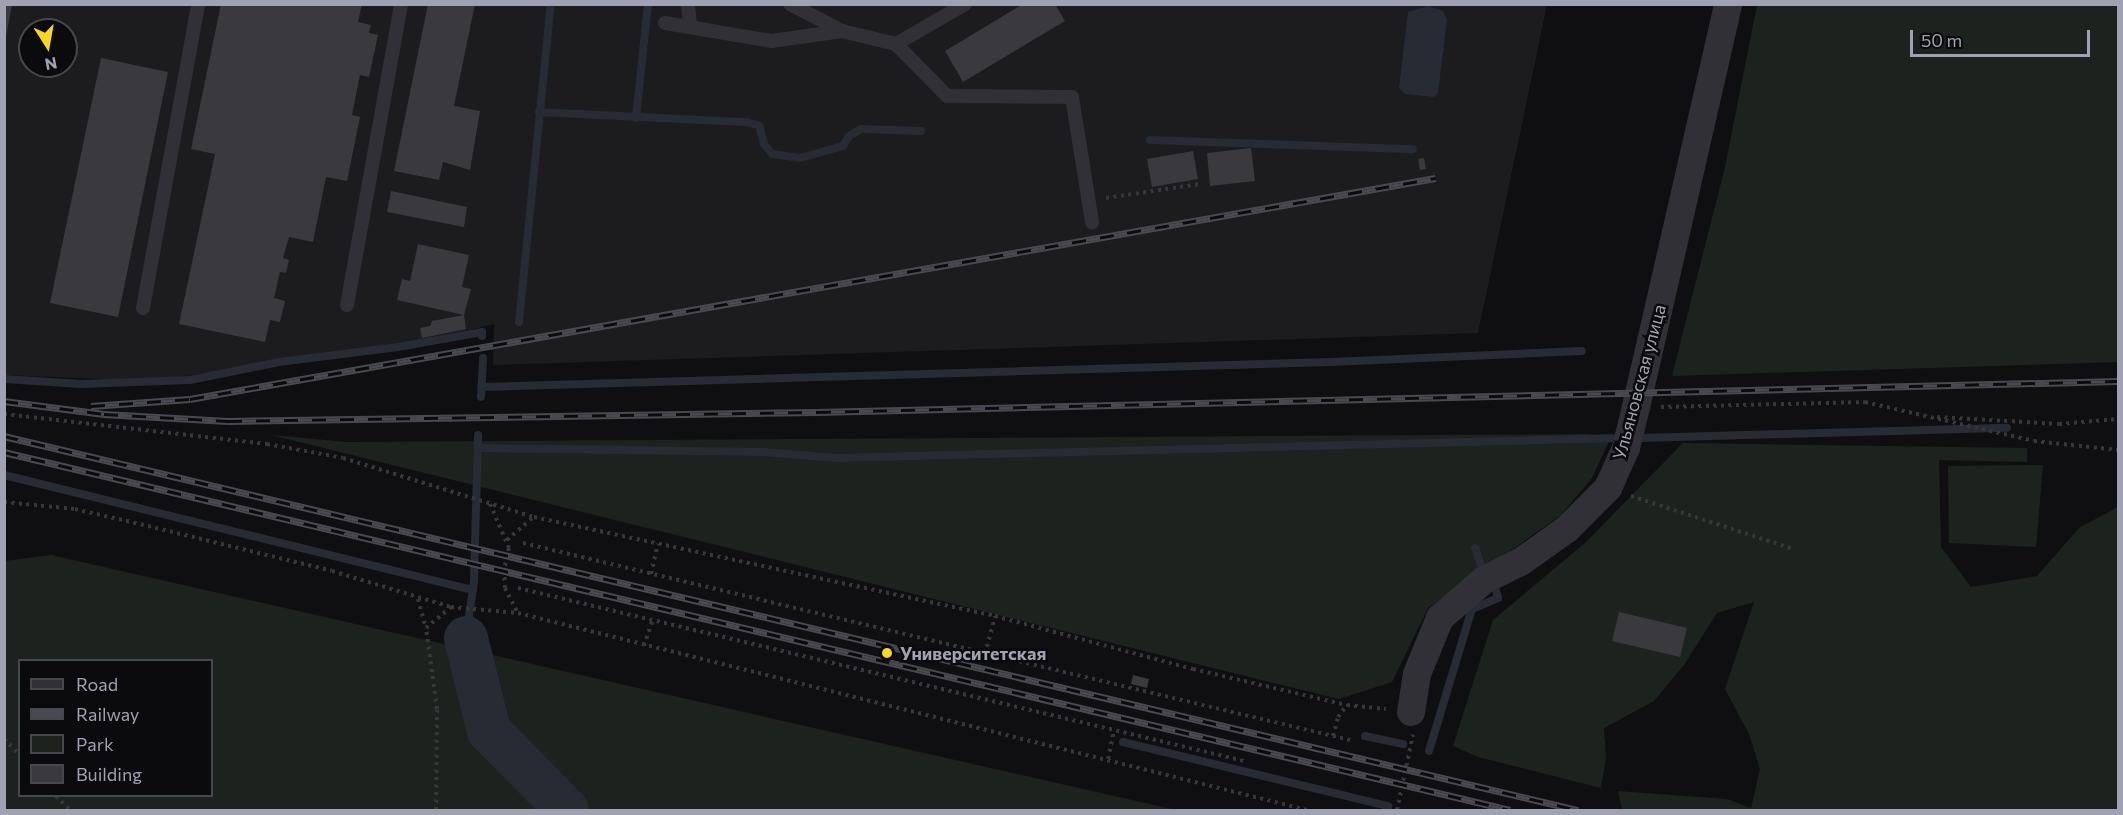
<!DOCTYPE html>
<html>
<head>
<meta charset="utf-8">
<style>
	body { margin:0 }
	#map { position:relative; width:2123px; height:815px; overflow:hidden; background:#0f0f11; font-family:Commissioner,sans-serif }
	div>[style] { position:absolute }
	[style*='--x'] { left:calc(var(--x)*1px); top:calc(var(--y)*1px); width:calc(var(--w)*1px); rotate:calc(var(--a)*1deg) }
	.built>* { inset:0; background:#1c1b1e }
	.green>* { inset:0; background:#1c231e }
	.water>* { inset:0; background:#262b34 }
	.stream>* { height:8px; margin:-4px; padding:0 4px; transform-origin:4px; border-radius:4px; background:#262b34 }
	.river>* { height:44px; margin:-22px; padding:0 22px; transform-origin:22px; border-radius:22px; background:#262b34 }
	.building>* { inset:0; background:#3a393e }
	.path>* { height:4px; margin-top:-2px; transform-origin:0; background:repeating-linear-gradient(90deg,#36373d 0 3px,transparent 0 7.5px) }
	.lane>* { height:14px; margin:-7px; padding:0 7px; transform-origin:7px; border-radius:7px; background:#303036 }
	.street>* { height:28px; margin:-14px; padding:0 14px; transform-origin:14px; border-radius:14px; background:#303036 }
	.rail>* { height:7px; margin-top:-3.5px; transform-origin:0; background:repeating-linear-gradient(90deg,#0b0a0c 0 14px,#494a51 0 28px); box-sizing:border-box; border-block:2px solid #494a51 }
	.dots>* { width:16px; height:16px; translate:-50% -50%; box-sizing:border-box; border:3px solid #0b0a0c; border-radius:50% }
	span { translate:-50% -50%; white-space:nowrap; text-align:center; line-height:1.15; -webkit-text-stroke:5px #0b0a0c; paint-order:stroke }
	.street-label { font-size:18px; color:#a0a2b2 }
	.poi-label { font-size:18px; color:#a0a2b2; font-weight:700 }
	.left { translate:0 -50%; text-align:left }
	.frame { position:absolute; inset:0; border:6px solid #a0a2b2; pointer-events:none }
	.legend { position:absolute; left:18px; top:659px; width:195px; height:138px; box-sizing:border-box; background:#0b0a0c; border:2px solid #47474e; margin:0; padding:8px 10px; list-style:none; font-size:18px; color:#a0a2b2 }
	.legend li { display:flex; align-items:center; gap:12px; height:30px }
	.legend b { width:30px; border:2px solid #47474e }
	.north { position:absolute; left:18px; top:18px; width:60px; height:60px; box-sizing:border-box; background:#0b0a0c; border:2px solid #47474e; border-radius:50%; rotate:169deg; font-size:16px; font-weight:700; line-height:24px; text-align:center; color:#a0a2b2 }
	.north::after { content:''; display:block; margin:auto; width:21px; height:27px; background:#f6d722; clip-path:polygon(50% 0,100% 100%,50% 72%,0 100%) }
	.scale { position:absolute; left:1910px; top:30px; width:180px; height:27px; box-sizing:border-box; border:3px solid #a0a2b2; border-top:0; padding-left:8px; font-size:18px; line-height:21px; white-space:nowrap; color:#a0a2b2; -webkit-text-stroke:4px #0b0a0c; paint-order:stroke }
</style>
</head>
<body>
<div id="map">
	<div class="built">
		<i style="clip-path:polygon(evenodd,4px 5px,1547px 5px,1478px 333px,493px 365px,494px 324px,424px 341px,151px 381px,5px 375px,4px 5px,30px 30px,66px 30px,66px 66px,30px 66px,30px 30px)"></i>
	</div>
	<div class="green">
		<i style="clip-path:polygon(1757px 5px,2118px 5px,2118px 362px,1672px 376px,1725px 167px)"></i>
		<i style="clip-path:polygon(1589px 434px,1609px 441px,1592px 478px,1560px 516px,1428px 608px,1392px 682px,1339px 699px,271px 435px,347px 442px)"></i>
		<i style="clip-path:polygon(1683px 443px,2027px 448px,2027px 462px,1939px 460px,1941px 547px,1971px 587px,2037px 576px,2079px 528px,2118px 507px,2118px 810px,1622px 810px,1618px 791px,1727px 799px,1751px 808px,1760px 769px,1749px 734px,1725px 689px,1754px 602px,1717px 613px,1684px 665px,1654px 701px,1604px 728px,1606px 757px,1601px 788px,1478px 757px,1453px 746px,1493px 620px,1585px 543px)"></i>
		<i style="clip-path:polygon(2043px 465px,2036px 547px,1949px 543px,1948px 466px)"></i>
		<i style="clip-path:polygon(evenodd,51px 555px,1176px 810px,5px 810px,5px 561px,51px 555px,212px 660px,212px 796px,20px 796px,20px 660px,212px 660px)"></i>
	</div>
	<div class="water">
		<i style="clip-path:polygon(1428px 6px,1443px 11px,1447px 20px,1438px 93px,1434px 97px,1405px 94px,1399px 88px,1408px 12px)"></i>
	</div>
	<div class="stream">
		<i style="--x:539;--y:112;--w:208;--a:2.8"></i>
		<i style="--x:747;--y:122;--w:13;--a:18"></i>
		<i style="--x:759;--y:126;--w:19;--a:74"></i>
		<i style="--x:764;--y:144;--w:13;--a:51"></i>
		<i style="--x:772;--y:154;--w:28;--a:8"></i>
		<i style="--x:800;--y:158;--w:45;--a:-15.6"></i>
		<i style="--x:843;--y:146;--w:12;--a:-59"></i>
		<i style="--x:849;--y:136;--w:14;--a:-30"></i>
		<i style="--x:861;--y:129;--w:60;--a:1.9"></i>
		<i style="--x:636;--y:118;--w:115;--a:-84"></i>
		<i style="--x:1150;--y:140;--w:263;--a:2"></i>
		<i style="--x:519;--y:322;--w:320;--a:-84.3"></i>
		<i style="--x:4;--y:379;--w:78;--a:3.7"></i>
		<i style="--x:82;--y:384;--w:108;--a:-2.1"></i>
		<i style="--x:190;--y:380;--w:91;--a:-11.4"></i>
		<i style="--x:279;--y:362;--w:120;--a:-7.2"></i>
		<i style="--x:398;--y:347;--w:85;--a:-10.1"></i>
		<i style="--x:482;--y:332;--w:4;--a:90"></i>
		<i style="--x:481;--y:387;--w:850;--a:-1.68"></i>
		<i style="--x:1331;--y:362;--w:251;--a:-2.5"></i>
		<i style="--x:481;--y:397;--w:39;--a:-87"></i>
		<i style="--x:1641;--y:438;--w:366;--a:-1.6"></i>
		<i style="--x:478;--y:448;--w:285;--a:0.8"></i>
		<i style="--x:763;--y:452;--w:73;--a:4.7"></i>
		<i style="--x:836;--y:458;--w:783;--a:-1.46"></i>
		<i style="--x:4;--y:475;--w:483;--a:13.8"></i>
		<i style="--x:1475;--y:548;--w:18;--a:71"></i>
		<i style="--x:466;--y:638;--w:58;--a:-82"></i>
		<i style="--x:474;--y:581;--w:146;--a:-88.4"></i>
		<i style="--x:1365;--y:736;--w:39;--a:12"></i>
		<i style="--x:1123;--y:742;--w:273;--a:13.6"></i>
		<i style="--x:1429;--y:751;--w:148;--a:-73.2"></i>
		<i style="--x:1472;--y:609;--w:28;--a:-23"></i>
		<i style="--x:1498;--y:598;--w:11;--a:-105"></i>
	</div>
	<div class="river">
		<i style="--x:466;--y:638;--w:96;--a:76.1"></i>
		<i style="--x:489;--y:731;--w:111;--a:45.4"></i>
	</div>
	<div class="building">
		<i style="clip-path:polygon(221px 4px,362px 4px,358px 22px,371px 25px,369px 33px,378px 35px,369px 77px,360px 75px,352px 115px,360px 117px,347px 181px,326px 177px,313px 242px,289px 237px,283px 258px,289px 260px,286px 273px,280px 272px,274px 298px,285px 301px,280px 322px,270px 320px,265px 342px,179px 324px,215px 154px,191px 149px)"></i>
		<i style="clip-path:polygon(428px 4px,475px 4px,454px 106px,480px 111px,470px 170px,443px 162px,439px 180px,394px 171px)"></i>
		<i style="clip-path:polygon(1023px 4px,1055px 4px,1065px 21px,963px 82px,945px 51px)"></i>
		<i style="clip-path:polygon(4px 5px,12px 5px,6px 37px,4px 36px)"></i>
		<i style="clip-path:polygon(101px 58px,168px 72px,118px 317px,50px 303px)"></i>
		<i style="clip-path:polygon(1251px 148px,1255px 181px,1210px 186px,1207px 153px)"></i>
		<i style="clip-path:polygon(1193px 151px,1198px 179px,1152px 187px,1147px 159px)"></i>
		<i style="clip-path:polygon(1424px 158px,1426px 169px,1420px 170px,1418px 159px)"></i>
		<i style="clip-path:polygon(391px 191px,467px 207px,464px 227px,387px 212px)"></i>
		<i style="clip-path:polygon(418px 244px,469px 255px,462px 287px,471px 289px,464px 315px,466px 329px,422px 338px,420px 328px,430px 326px,432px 321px,464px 315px,397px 300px,402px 279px,410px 281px)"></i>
		<i style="clip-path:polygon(1619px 612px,1687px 628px,1680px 657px,1612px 641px)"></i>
		<i style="clip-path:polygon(1133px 675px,1149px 679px,1147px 688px,1131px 684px)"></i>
	</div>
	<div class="path">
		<i style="--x:1106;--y:198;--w:95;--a:-8.5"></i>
		<i style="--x:1661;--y:407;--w:204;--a:-1.4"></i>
		<i style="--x:1865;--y:402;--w:173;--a:13"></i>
		<i style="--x:2034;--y:441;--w:84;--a:6.1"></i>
		<i style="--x:4;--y:414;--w:265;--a:6.5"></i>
		<i style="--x:267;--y:444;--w:77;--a:10.4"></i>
		<i style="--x:343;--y:458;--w:200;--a:17.2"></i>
		<i style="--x:534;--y:517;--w:472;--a:12.1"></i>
		<i style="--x:995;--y:616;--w:205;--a:15"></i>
		<i style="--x:1193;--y:669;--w:158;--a:13.2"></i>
		<i style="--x:1347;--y:705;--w:39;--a:6"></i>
		<i style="--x:1937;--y:417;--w:122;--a:3.3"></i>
		<i style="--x:2059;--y:424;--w:59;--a:-4.8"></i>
		<i style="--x:1631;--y:496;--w:170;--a:18.1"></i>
		<i style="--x:4;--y:502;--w:71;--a:5.6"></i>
		<i style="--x:75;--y:509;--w:75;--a:13.1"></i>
		<i style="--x:148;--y:526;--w:189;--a:13.7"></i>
		<i style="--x:332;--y:571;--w:124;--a:16.8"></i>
		<i style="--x:451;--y:607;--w:67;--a:5.1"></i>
		<i style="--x:518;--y:613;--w:813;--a:14.02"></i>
		<i style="--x:490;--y:504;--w:48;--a:66.6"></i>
		<i style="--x:509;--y:548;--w:23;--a:103"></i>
		<i style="--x:504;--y:570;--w:18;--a:87"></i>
		<i style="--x:505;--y:588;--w:28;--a:63"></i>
		<i style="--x:507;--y:540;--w:35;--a:-41"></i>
		<i style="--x:523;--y:543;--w:854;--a:13.4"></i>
		<i style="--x:651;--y:574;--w:31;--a:-77"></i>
		<i style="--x:518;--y:588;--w:746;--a:13.4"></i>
		<i style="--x:418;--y:599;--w:30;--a:75"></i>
		<i style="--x:644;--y:646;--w:26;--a:-72"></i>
		<i style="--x:985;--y:654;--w:39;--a:-75"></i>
		<i style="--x:1333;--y:736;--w:20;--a:-75"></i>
		<i style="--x:1338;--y:717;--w:15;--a:-53"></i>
		<i style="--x:4;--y:739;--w:23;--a:45"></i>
		<i style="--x:1108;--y:759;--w:29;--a:-78"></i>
		<i style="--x:56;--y:796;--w:20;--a:45"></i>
		<i style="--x:436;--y:810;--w:101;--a:-89.4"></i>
		<i style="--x:437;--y:709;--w:82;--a:-97.7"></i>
		<i style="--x:426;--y:628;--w:33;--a:-40"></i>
		<i style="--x:1397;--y:810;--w:77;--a:-78"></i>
	</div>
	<div class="lane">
		<i style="--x:688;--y:4;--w:23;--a:85"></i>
		<i style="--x:790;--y:4;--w:59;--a:27.4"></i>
		<i style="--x:842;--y:31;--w:56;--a:13.5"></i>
		<i style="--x:896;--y:44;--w:80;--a:-30.1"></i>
		<i style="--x:665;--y:23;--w:108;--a:9.6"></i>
		<i style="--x:771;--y:41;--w:72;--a:-8"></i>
		<i style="--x:896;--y:44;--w:73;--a:45.6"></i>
		<i style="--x:947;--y:96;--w:125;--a:0.5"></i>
		<i style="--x:1072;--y:97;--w:127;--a:80.9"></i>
		<i style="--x:347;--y:305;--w:306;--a:-79.8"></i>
		<i style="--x:143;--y:308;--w:309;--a:-79.7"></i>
	</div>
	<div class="street">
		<i style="--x:1411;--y:712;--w:38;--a:-81"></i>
		<i style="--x:1417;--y:674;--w:61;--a:-67.7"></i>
		<i style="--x:1440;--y:618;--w:58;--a:-40.8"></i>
		<i style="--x:1484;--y:580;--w:42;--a:-26.6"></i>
		<i style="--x:1522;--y:561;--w:55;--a:-35.4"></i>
		<i style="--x:1567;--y:529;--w:58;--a:-45"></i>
		<i style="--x:1608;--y:488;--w:44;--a:-65.8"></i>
		<i style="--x:1626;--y:448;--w:42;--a:-76.3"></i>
		<i style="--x:1636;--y:407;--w:413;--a:-77.1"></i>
	</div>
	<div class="rail">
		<i style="--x:4;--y:401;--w:101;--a:7.4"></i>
		<i style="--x:104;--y:414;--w:124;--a:3.2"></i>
		<i style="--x:228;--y:421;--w:589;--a:-0.88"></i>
		<i style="--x:817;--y:412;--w:1301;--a:-1.36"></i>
		<i style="--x:91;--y:406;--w:99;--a:-4"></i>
		<i style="--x:190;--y:399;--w:1265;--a:-10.06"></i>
		<i style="--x:4;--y:436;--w:1618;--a:13.37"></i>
		<i style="--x:4;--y:452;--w:1548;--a:13.37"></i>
	</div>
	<div class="dots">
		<i style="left:887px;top:653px;background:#f6d722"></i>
	</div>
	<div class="street-label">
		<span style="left:1639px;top:382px;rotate:-75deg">Ульяновская улица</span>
	</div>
	<div class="poi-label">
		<span class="left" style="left:900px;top:653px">Университетская</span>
	</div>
	<div class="frame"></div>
	<ul class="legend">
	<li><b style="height:8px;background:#303036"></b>Road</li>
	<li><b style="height:8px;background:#494a51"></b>Railway</li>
	<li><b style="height:16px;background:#1c231e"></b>Park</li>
	<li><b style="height:16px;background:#3a393e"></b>Building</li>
	</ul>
	<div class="north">N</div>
	<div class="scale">50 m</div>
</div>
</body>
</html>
